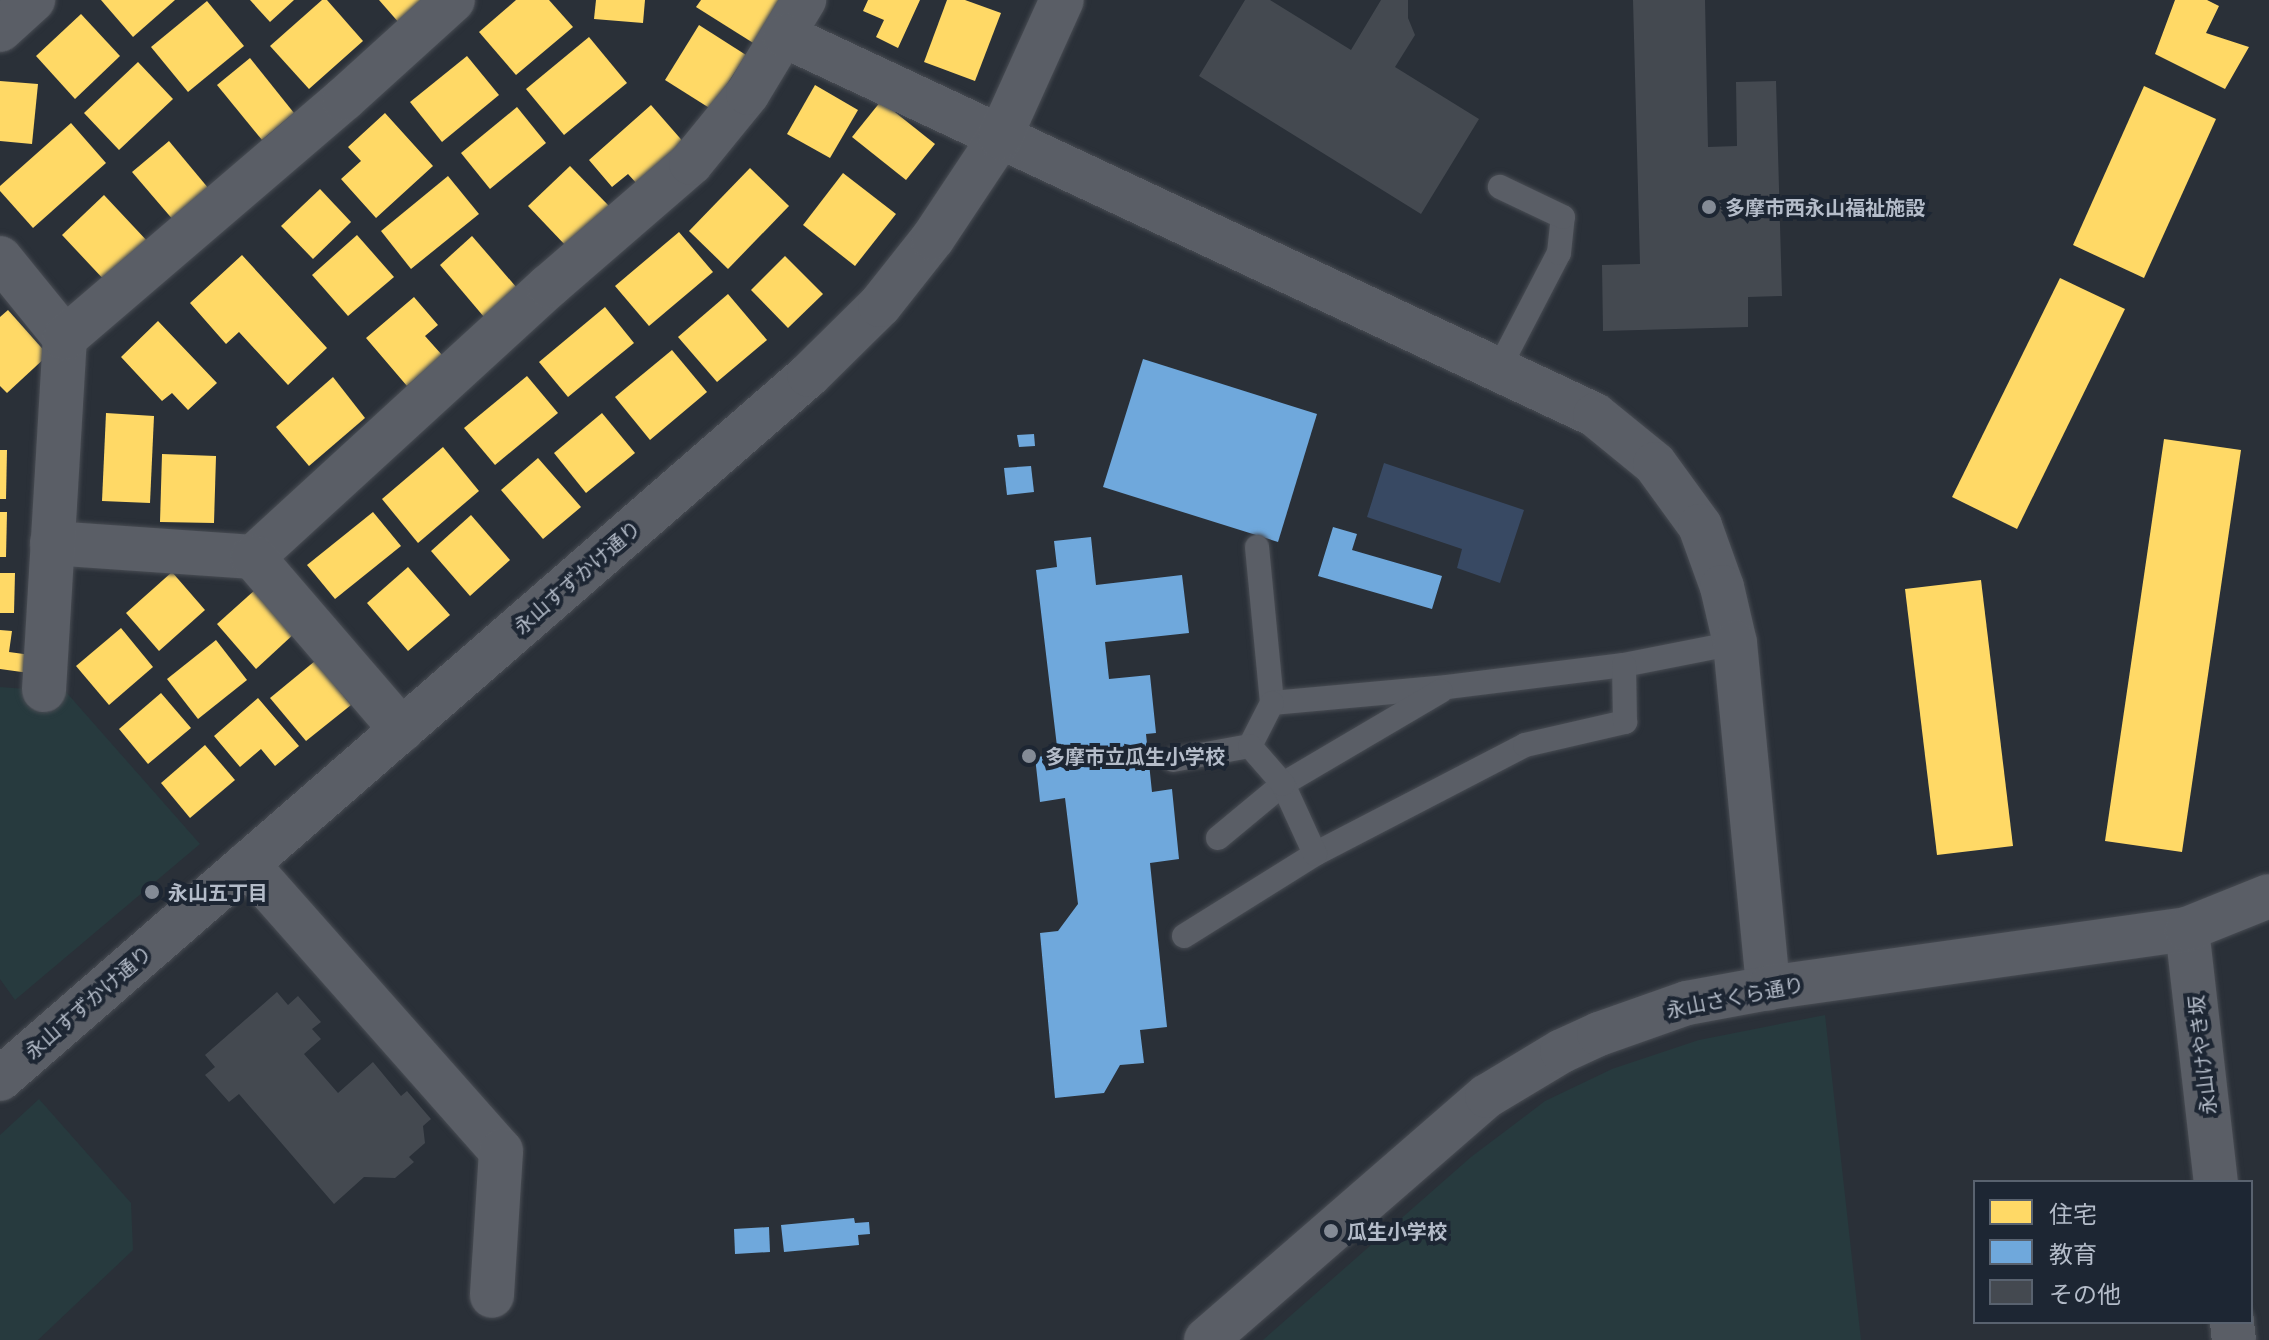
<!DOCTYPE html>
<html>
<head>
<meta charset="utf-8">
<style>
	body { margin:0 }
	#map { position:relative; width:2269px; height:1340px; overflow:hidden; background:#2a3038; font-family:Manrope,"Noto Sans JP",sans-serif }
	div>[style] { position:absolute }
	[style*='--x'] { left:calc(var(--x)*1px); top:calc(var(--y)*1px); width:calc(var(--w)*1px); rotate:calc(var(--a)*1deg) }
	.green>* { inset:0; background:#273a3e }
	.water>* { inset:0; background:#384963 }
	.homes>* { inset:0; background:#ffd966 }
	.schools>* { inset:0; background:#6fa8dc }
	.building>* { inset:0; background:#444950 }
	.roads { filter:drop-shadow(0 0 2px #484c53) drop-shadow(0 0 2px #484c53) }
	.service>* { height:24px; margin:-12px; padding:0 12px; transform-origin:12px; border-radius:12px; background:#5a5e66 }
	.minor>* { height:44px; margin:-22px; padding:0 22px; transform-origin:22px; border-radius:22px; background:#5a5e66 }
	.tertiary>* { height:44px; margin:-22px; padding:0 22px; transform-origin:22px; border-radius:22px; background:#5a5e66 }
	.dots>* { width:22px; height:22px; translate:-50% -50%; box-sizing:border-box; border:4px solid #1d2633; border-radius:50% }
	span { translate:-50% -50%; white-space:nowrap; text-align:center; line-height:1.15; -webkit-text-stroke:8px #1d2633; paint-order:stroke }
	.poi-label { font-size:20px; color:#b4bcc9; font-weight:700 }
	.left { translate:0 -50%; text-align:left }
	.street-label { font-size:20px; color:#b4bcc9 }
	.legend { position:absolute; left:1973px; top:1180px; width:280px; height:144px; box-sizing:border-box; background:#1d2633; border:2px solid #59626f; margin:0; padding:10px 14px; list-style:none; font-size:24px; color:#b4bcc9 }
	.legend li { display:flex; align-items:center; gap:16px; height:40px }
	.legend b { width:40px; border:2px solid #59626f }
</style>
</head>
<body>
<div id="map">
	<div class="green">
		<i style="clip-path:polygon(0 687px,66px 692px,200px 844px,15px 1000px,0 979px)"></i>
		<i style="clip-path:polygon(1825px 1015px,1861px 1340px,1263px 1340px,1471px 1157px,1545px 1101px,1612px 1069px,1699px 1040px)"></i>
		<i style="clip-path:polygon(39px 1099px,131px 1203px,133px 1250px,38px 1340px,0 1340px,0 1135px)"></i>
	</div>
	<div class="water">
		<i style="clip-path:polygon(1384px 463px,1524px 510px,1500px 583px,1457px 568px,1462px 549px,1367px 517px)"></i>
	</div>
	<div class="homes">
		<i style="clip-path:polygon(101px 0,175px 0,133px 37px)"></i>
		<i style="clip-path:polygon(250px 0,294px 0,270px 22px)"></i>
		<i style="clip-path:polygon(322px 0,327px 0,363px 41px,309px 89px,270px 46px)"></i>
		<i style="clip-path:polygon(379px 0,428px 0,400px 24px)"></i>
		<i style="clip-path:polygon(516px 0,549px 0,573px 27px,516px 75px,479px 32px)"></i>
		<i style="clip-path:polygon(596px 0,645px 0,643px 23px,594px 19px)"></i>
		<i style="clip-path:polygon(701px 0,786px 0,758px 46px,696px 7px)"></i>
		<i style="clip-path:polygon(868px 0,920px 0,898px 48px,876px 37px,884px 20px,863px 11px)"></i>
		<i style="clip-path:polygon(947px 0,965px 0,1001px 13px,975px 81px,924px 62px)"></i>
		<i style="clip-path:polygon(2175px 0,2207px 0,2219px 6px,2206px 33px,2249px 47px,2225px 89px,2155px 54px)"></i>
		<i style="clip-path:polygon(207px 1px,244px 46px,188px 92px,151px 47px)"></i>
		<i style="clip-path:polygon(81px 14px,120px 56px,75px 99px,36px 56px)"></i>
		<i style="clip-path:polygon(699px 25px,746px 55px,711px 109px,665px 80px)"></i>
		<i style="clip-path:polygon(589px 37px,627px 83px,564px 135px,526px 89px)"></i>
		<i style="clip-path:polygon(467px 56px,499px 95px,442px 142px,410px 102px)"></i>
		<i style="clip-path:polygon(250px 58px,294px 113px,262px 140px,217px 85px)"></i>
		<i style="clip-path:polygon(138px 62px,173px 99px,119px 150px,84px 113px)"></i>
		<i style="clip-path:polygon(0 81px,38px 84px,32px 144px,0 141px)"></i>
		<i style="clip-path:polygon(815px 85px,858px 110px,830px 158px,787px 134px)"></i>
		<i style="clip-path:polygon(2144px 86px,2216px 119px,2144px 278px,2073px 245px)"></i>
		<i style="clip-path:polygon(881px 101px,935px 144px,906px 180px,852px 137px)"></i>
		<i style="clip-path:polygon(651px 105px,686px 145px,639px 186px,628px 174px,612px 187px,589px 160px)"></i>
		<i style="clip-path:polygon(517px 107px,546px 143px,490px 189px,461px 153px)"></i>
		<i style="clip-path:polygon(385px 113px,433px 166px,376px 218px,341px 179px,361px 161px,348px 147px)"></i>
		<i style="clip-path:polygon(71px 123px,106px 163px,33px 228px,0 191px,0 186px)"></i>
		<i style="clip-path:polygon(169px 141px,209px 189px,174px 221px,132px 172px)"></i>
		<i style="clip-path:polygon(570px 166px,609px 206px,567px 247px,528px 206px)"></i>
		<i style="clip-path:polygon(750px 168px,789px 206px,728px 269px,689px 231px)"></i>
		<i style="clip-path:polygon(843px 173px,896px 214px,855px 266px,803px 225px)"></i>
		<i style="clip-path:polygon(448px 176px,479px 214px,411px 269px,381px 231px)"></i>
		<i style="clip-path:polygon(320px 189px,351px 222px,313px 259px,281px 226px)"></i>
		<i style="clip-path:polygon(104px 195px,149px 243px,107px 283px,62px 235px)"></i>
		<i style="clip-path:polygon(679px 232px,713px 272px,649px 326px,615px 286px)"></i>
		<i style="clip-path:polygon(357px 235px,394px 277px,348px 316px,312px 275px)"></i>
		<i style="clip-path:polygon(472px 236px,517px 288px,484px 317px,440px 265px)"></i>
		<i style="clip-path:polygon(242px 255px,327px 348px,288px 385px,239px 332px,226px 344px,190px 303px)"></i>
		<i style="clip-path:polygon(785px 256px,823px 294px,788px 328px,751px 290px)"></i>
		<i style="clip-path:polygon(2060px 278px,2125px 309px,2017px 529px,1952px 497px)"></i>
		<i style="clip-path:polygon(728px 294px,767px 340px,717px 382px,678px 337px)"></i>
		<i style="clip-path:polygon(414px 297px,438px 325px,425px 336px,442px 355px,407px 386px,366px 338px)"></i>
		<i style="clip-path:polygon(605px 307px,634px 343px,568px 397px,539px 362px)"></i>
		<i style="clip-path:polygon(8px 310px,48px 355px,7px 393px,0 386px,0 317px)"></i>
		<i style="clip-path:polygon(158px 321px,217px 383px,188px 410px,172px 393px,162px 401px,121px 357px)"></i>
		<i style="clip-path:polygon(672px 350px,707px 392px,650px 440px,615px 397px)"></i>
		<i style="clip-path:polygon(527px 376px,558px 413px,495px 465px,464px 428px)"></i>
		<i style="clip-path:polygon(333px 377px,365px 418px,309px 466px,276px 427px)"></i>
		<i style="clip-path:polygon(106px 413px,154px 416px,150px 503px,102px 501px)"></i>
		<i style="clip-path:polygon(602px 413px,635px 453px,586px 493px,554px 453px)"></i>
		<i style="clip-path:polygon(2164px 439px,2241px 450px,2182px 852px,2105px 841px)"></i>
		<i style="clip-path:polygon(443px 447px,479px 491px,418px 543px,382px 499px)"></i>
		<i style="clip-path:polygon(0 450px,7px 450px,6px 499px,0 499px)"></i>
		<i style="clip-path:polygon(162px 454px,216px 456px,214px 523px,160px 522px)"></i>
		<i style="clip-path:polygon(538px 458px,581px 507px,543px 539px,501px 490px)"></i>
		<i style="clip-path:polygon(0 512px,7px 512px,6px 557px,0 557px)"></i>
		<i style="clip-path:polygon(373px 512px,401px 546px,335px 599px,307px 565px)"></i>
		<i style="clip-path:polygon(471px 515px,510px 560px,470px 596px,431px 551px)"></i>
		<i style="clip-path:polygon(408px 567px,450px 615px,408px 651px,367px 603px)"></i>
		<i style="clip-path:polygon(172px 572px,205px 610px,159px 651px,126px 613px)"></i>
		<i style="clip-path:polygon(0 573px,15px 573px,14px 613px,0 613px)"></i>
		<i style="clip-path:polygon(1981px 580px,2013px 846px,1937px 855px,1905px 589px)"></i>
		<i style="clip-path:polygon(257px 588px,296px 632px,256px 669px,217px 624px)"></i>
		<i style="clip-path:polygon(121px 628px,153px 667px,109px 705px,76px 666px)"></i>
		<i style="clip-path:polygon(0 630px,12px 631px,9px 652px,31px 655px,29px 673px,0 669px)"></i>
		<i style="clip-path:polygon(216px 640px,247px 680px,198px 719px,167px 679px)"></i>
		<i style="clip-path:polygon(315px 661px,351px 705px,306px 741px,270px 698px)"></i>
		<i style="clip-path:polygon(161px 693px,191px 728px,148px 764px,119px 729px)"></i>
		<i style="clip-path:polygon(258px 698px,299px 746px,275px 766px,261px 749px,240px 767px,214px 736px)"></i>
		<i style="clip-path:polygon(205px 745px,235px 780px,190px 818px,161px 783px)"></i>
	</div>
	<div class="schools">
		<i style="clip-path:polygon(1143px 359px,1317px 414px,1278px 542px,1103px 487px)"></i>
		<i style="clip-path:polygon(1034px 434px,1035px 446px,1019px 447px,1017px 435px)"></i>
		<i style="clip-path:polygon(1031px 466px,1034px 492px,1007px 495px,1004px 468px)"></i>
		<i style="clip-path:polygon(1333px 527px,1357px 534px,1352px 550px,1442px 576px,1432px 609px,1318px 576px)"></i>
		<i style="clip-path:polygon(1091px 537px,1096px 585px,1182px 575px,1189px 633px,1105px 642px,1109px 679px,1150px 675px,1156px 733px,1146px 734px,1152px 792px,1172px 789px,1179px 859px,1150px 863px,1167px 1027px,1140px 1030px,1144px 1063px,1120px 1065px,1104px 1093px,1055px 1098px,1040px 933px,1058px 931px,1078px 904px,1065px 798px,1040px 802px,1035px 757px,1058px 755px,1036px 570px,1057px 567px,1054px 541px)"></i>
		<i style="clip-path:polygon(854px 1218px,855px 1223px,869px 1222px,870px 1234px,858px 1235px,859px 1245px,784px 1252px,781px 1225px)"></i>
		<i style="clip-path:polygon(769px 1227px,770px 1252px,735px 1254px,734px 1229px)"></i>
	</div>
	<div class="building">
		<i style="clip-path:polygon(1245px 0,1270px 0,1351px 50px,1381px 0,1408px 0,1408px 18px,1415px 35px,1395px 67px,1479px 119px,1421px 214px,1199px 76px)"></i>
		<i style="clip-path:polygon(1633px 0,1705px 0,1708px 147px,1737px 146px,1736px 82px,1776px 81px,1782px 296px,1748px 297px,1748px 327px,1603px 331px,1602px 265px,1640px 264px)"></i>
		<i style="clip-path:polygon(277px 992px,288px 1005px,298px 996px,321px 1022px,312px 1029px,321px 1039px,304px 1054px,338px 1093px,373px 1062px,401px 1096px,407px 1091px,431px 1119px,423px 1126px,425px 1143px,409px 1157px,414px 1162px,395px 1178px,364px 1177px,334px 1204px,239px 1094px,229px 1102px,205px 1075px,215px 1067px,205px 1055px)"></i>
	</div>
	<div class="roads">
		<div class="service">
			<i style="--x:1498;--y:370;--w:132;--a:-62.5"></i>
			<i style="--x:1559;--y:253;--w:36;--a:-84"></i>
			<i style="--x:1563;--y:217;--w:70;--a:-154.5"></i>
			<i style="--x:1257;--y:547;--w:157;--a:84.5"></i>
			<i style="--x:1272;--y:703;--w:176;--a:-5.2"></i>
			<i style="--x:1447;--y:687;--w:178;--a:-7.1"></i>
			<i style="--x:1624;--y:665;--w:113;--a:-11.2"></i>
			<i style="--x:1173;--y:760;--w:78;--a:-10.3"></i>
			<i style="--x:1250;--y:746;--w:48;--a:-62.9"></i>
			<i style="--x:1218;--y:838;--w:85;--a:-39.7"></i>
			<i style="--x:1283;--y:784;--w:183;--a:-30.5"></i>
			<i style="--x:1315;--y:854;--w:237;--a:-27.4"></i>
			<i style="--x:1525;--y:745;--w:103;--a:-13"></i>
			<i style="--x:1625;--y:722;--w:57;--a:-91"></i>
			<i style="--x:1184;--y:936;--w:155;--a:-32"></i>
			<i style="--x:1315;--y:854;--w:77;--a:-114.6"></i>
			<i style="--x:1283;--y:784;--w:50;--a:-131"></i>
		</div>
		<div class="minor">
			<i style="--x:0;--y:30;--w:45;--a:-42.3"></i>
			<i style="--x:0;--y:258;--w:103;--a:50.9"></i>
			<i style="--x:52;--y:543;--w:201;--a:4"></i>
			<i style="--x:253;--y:557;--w:401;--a:-42.5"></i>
			<i style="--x:549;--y:286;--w:188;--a:-40.9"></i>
			<i style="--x:691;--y:163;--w:90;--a:-50.8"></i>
			<i style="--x:748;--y:93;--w:109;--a:-58.9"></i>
			<i style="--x:253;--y:557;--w:228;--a:49.3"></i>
			<i style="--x:44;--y:690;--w:353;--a:-86.6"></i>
			<i style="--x:65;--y:338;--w:367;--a:-40.6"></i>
			<i style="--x:344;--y:99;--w:147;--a:-42.2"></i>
			<i style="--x:247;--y:864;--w:383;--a:48.5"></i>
			<i style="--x:501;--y:1151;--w:145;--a:93.6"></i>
		</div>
		<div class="tertiary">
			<i style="--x:785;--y:36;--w:894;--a:25.07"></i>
			<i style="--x:1595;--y:415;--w:77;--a:39.2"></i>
			<i style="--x:1655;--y:464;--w:77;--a:54"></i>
			<i style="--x:1700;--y:526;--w:65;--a:70.2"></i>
			<i style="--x:1722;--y:587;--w:57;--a:76.9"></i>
			<i style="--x:1735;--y:643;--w:347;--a:84.5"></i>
			<i style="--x:2187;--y:929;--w:255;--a:83.5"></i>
			<i style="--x:0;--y:1079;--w:1072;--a:-41.03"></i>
			<i style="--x:809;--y:375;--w:100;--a:-44.6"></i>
			<i style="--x:880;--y:305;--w:85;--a:-51.7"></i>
			<i style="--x:933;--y:238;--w:121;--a:-56.4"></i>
			<i style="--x:1000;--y:137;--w:150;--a:-65.7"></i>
			<i style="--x:2232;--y:1322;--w:18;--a:84"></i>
			<i style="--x:1206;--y:1340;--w:372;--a:-41"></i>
			<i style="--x:1487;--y:1096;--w:87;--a:-31"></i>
			<i style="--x:1562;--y:1051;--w:41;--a:-24.7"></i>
			<i style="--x:1599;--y:1034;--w:93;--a:-19.4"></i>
			<i style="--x:1687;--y:1003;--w:82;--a:-10.5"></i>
			<i style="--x:1768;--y:988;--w:423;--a:-8"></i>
			<i style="--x:2187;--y:929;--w:88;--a:-21.9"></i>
		</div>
	</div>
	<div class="dots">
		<i style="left:1709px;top:207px;background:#848b96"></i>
		<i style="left:1029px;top:756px;background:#848b96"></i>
		<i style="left:152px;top:892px;background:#848b96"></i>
		<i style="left:1331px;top:1231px;background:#848b96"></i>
	</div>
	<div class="poi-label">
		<span class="left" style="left:1725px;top:207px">多摩市西永山福祉施設</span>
		<span class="left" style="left:1045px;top:756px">多摩市立瓜生小学校</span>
		<span class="left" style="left:168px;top:892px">永山五丁目</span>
		<span class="left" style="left:1347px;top:1231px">瓜生小学校</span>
	</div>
	<div class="street-label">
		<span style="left:577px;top:577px;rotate:-41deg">永山すずかけ通り</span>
		<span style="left:1735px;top:997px;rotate:-11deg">永山さくら通り</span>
		<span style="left:88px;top:1002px;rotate:-41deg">永山すずかけ通り</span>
		<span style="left:2202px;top:1055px;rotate:-96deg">永山けやき坂</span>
	</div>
	<ul class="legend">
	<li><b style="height:22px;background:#ffd966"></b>住宅</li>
	<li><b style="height:22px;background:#6fa8dc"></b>教育</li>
	<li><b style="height:22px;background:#444950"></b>その他</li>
	</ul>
</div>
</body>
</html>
